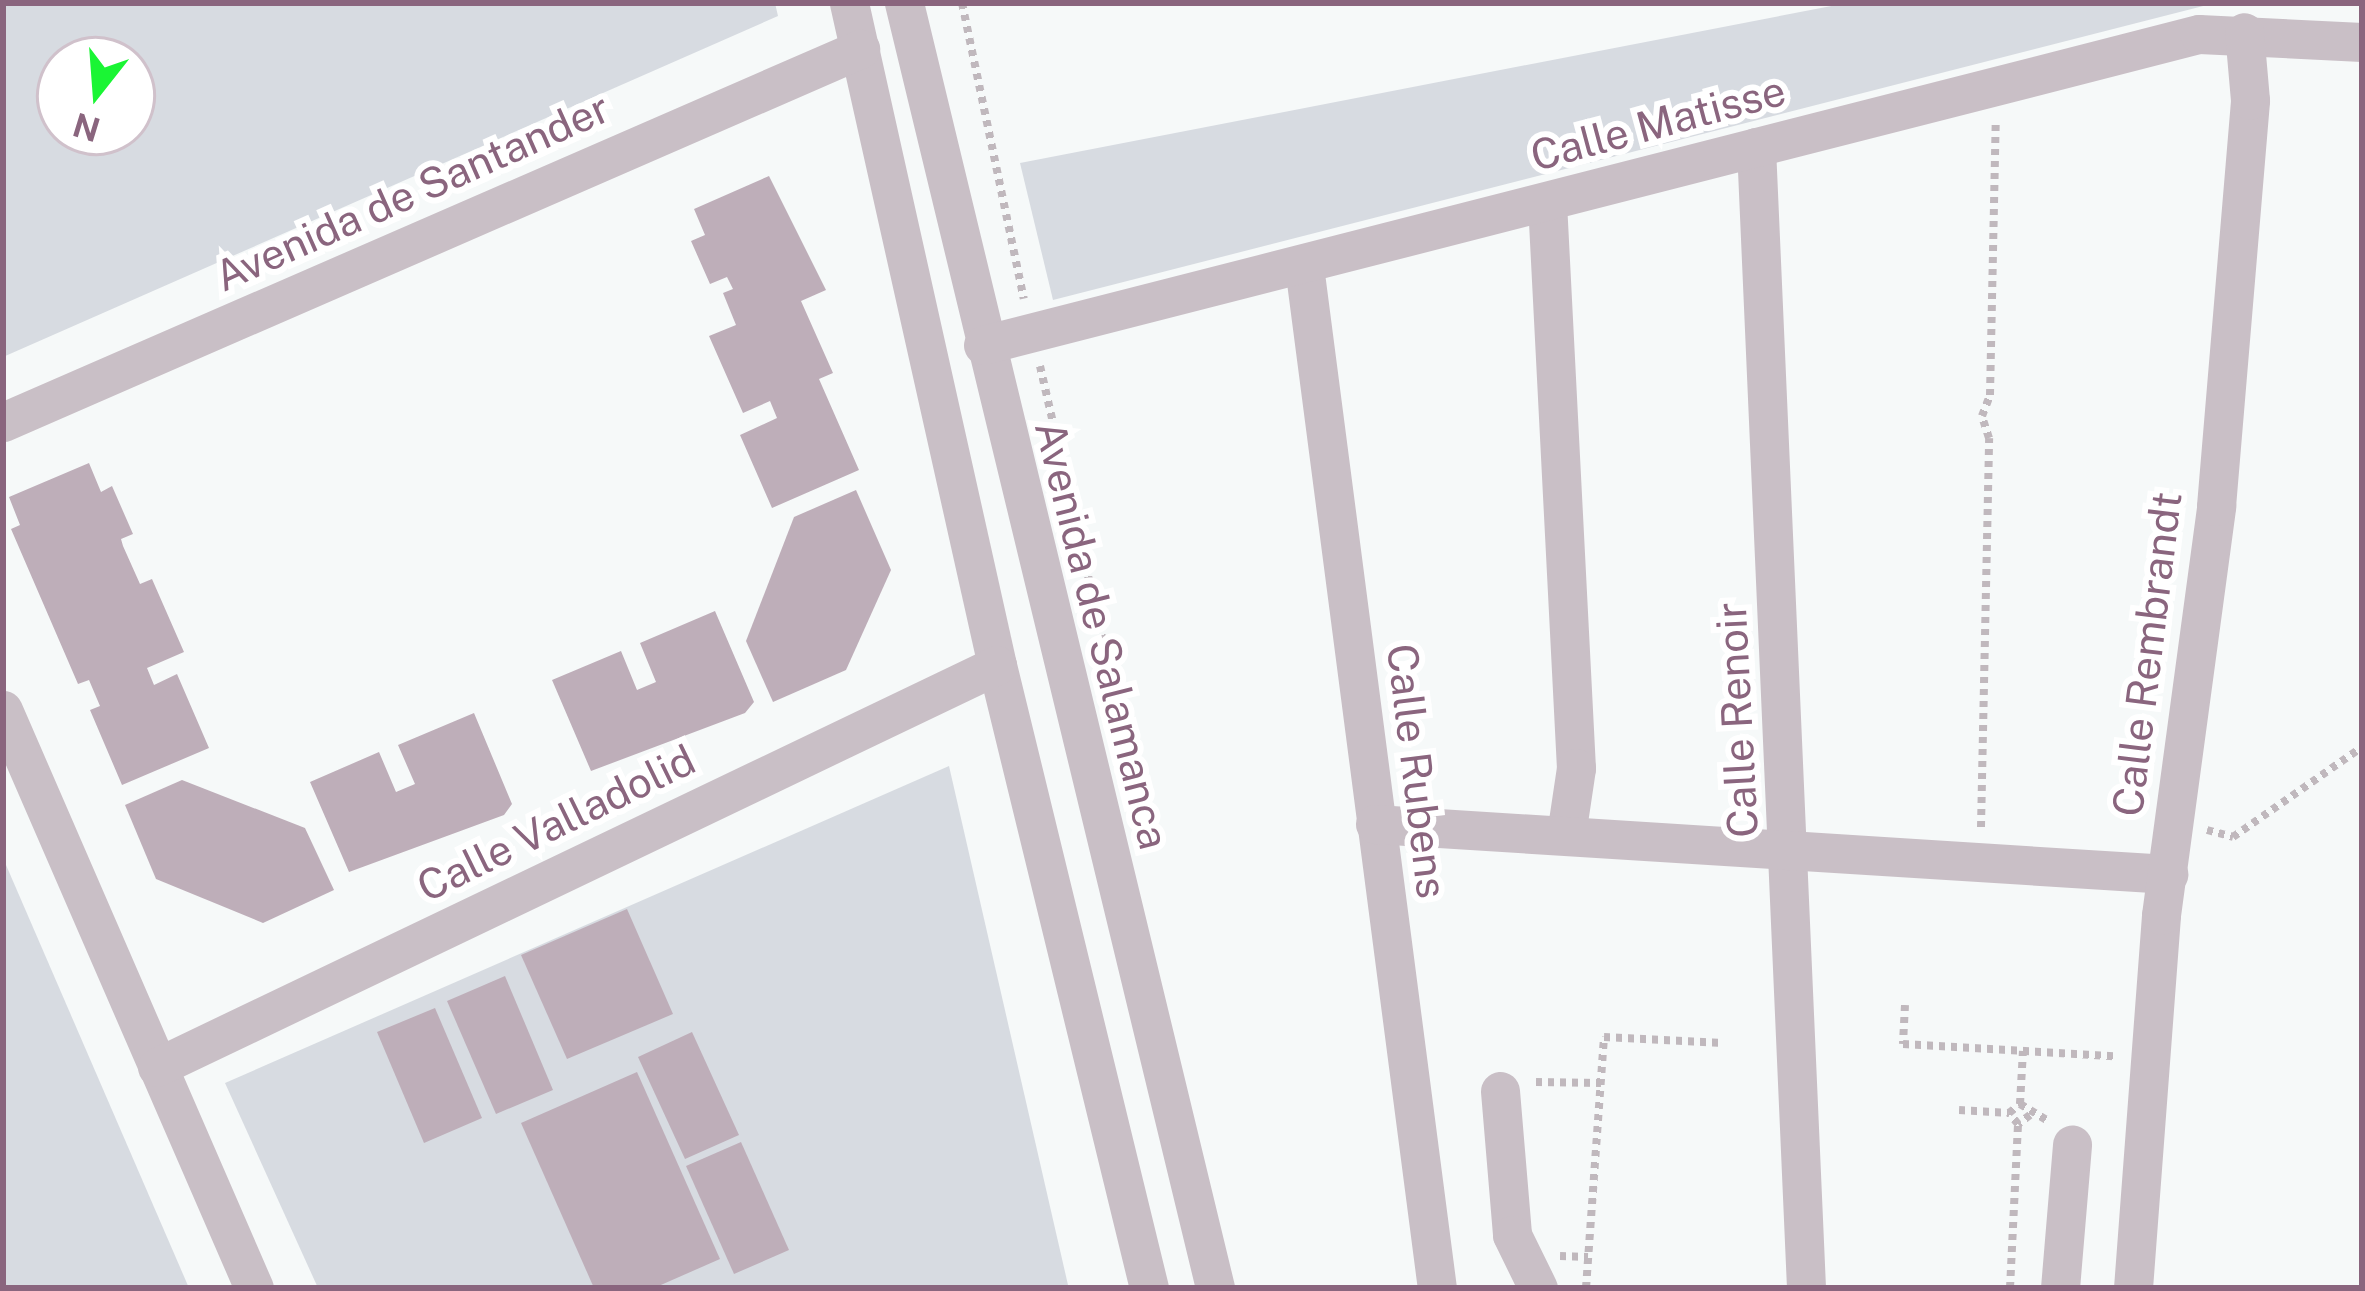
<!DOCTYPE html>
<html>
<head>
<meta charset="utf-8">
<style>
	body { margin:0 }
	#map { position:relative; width:2365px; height:1291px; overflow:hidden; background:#f6f9f9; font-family:"Public Sans",sans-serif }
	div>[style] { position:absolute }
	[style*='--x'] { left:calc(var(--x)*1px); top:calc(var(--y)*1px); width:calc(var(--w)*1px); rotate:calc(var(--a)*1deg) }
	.green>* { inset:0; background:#d7dbe1 }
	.building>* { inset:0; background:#beaeb9 }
	.path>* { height:8px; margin-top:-4px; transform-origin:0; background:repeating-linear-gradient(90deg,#c0b8bd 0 6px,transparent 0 12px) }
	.minor>* { height:39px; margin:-19.5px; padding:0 19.5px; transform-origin:19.5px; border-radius:19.5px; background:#c9bfc6 }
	span { translate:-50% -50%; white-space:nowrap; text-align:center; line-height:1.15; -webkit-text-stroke:12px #fff; paint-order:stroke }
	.street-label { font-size:42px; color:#8a657e }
	.frame { position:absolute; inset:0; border:6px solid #8a657e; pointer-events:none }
	.north { position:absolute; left:36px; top:36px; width:120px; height:120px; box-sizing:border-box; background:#fff; border:3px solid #d0c1cb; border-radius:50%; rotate:197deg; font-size:33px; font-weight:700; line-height:48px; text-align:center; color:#8a657e }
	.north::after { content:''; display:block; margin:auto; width:42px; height:54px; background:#1af534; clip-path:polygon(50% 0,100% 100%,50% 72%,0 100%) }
</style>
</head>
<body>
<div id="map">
	<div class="green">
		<i style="clip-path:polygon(evenodd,3px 3px,775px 3px,778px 16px,3px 357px,3px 3px,132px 60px,132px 132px,60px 132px,60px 60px,132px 60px)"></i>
		<i style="clip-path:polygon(1847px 3px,2215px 3px,1053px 300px,1020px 163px)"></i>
		<i style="clip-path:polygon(949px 766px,1068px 1285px,318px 1288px,225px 1083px)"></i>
		<i style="clip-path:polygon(3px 858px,189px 1288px,3px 1288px)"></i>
	</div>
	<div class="building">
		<i style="clip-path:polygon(769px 176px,826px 290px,801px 301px,833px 373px,819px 379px,859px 470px,772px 508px,740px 435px,777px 418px,770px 401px,743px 413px,709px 336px,736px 325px,723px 293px,733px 289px,727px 277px,710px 284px,691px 241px,705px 235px,694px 209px)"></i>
		<i style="clip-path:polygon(89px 463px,101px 492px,112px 486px,133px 534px,121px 539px,123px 546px,140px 584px,152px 579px,184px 652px,147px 668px,154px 685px,177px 674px,209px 748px,122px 785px,90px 710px,100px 706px,89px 680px,78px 684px,11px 529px,20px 525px,9px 497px)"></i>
		<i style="clip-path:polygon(856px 490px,891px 570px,846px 670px,773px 702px,746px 641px,794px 517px)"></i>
		<i style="clip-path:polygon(715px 611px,754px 702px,745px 713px,591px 771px,552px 680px,621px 651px,637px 690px,656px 682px,640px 643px)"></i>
		<i style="clip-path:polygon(474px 713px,512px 804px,504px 815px,349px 872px,310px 782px,379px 752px,396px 792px,415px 784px,398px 745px)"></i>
		<i style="clip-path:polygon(182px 780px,305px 828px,334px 890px,263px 923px,156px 879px,125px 805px)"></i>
		<i style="clip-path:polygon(627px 909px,673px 1014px,567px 1059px,521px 955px)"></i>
		<i style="clip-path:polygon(505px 976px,553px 1090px,496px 1114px,447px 1001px)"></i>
		<i style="clip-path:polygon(435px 1008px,482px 1118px,424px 1143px,377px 1032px)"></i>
		<i style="clip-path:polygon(692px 1032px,739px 1135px,685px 1159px,638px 1057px)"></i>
		<i style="clip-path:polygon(637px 1072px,720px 1259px,654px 1288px,594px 1288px,521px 1123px)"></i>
		<i style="clip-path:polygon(741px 1142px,789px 1250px,734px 1274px,686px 1166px)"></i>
	</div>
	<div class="path">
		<i style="--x:962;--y:3;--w:302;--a:78.2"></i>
		<i style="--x:1040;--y:366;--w:393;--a:77.1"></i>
		<i style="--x:1981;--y:827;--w:389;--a:-88.8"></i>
		<i style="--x:1989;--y:438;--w:23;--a:-108"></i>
		<i style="--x:1982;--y:416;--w:22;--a:-69"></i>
		<i style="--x:1990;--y:395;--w:275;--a:-88.8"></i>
		<i style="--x:2207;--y:830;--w:27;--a:15"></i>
		<i style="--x:2233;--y:837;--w:157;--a:-34.9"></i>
		<i style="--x:1905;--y:1005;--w:39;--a:93"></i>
		<i style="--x:1903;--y:1044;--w:211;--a:3.3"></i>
		<i style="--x:1536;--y:1082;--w:65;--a:0.9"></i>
		<i style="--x:2020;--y:1104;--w:53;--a:-86.8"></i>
		<i style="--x:1959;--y:1110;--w:50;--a:3.4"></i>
		<i style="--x:2030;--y:1115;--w:15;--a:143"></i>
		<i style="--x:2018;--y:1124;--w:14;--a:-129"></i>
		<i style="--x:2009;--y:1113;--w:14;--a:-39"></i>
		<i style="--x:2020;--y:1104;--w:31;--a:31"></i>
		<i style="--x:1560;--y:1256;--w:28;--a:2"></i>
		<i style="--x:1586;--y:1288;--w:252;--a:-85.9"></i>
		<i style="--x:1604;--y:1037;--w:119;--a:2.9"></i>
		<i style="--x:2010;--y:1288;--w:164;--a:-87.2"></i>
	</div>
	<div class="minor">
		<i style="--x:849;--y:3;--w:678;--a:77.4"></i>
		<i style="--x:997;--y:665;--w:641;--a:76.29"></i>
		<i style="--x:904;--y:3;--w:1322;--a:76.39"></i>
		<i style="--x:1756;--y:147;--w:1142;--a:87.49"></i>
		<i style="--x:1547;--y:202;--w:567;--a:87.07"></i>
		<i style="--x:1576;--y:768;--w:68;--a:98.5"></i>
		<i style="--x:1304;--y:266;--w:1031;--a:82.59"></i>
		<i style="--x:983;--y:345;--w:1255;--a:-14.35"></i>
		<i style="--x:2199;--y:34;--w:163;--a:2.8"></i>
		<i style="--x:3;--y:422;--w:935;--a:-23.52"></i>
		<i style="--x:3;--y:710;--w:630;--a:66.53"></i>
		<i style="--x:1375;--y:824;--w:795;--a:3.61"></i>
		<i style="--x:157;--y:1067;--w:931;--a:-25.57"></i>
		<i style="--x:1500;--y:1091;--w:144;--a:85.2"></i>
		<i style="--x:1512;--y:1235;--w:59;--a:63.9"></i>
		<i style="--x:2060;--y:1288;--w:144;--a:-85.2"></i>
		<i style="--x:2133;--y:1288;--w:374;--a:-85.7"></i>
		<i style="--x:2161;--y:915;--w:413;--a:-82.3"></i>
		<i style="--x:2216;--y:506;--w:407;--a:-85.2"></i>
		<i style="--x:2250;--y:100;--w:68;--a:-95"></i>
	</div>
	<div class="street-label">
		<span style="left:1658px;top:123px;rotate:-15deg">Calle Matisse</span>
		<span style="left:412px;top:192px;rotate:-24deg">Avenida de Santander</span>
		<span style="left:1102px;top:635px;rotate:76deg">Avenida de Salamanca</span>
		<span style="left:2147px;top:654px;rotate:-83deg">Calle Rembrandt</span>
		<span style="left:1737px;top:720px;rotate:-93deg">Calle Renoir</span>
		<span style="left:1417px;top:771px;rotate:83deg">Calle Rubens</span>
		<span style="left:556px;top:823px;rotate:-26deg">Calle Valladolid</span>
	</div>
	<div class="frame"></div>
	<div class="north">N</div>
</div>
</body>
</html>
